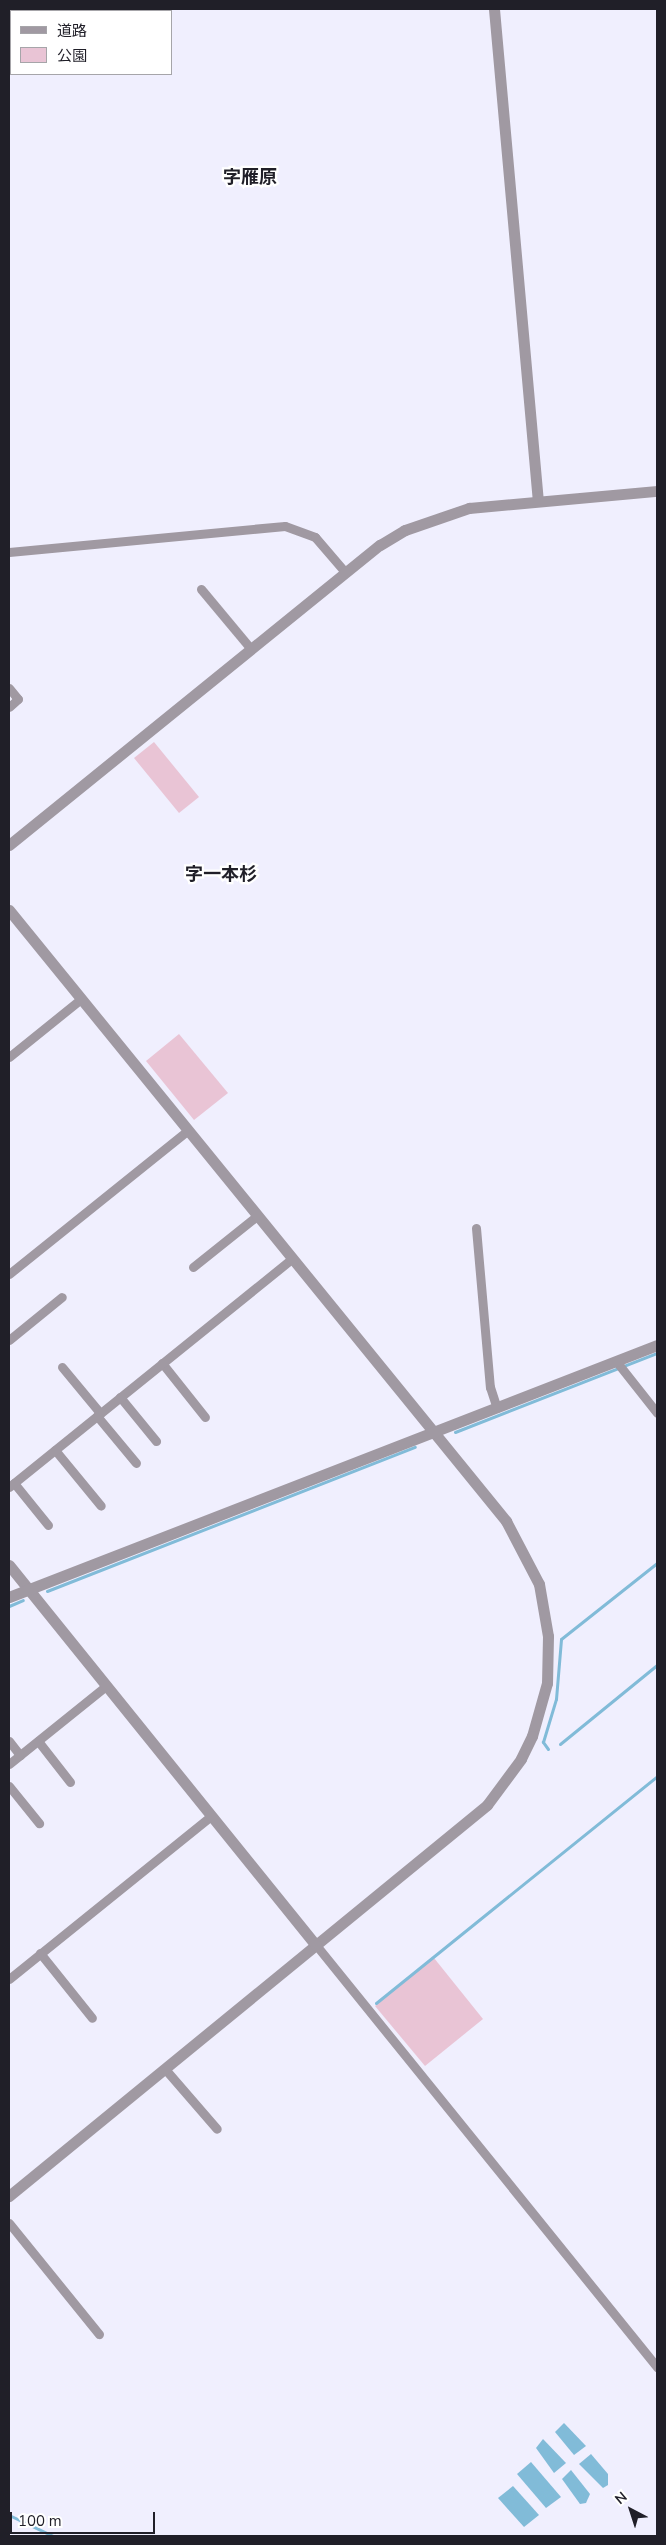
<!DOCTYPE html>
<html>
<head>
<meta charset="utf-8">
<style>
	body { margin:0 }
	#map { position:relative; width:666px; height:2545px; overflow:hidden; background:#f0effe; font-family:"Nunito Sans","Noto Sans JP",sans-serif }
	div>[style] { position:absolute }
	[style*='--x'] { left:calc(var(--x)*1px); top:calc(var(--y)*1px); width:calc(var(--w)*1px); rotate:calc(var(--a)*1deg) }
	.green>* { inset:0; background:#e9c4d5 }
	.water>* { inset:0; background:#81bbd8 }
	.stream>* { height:3px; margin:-1.5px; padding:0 1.5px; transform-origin:1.5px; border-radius:1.5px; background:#81bbd8 }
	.minor>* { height:9px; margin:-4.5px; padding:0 4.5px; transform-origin:4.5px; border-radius:4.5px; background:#a099a2 }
	.tertiary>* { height:11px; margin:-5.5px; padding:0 5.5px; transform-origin:5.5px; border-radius:5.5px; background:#a099a2 }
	span { translate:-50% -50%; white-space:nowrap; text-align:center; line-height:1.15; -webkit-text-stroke:4.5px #fff; paint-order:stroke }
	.quarter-label { font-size:18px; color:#201f28; font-weight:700 }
	.frame { position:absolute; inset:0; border:10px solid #201f28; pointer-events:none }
	.legend { position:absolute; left:10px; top:10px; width:162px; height:65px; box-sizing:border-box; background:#fff; border:1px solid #a6a5a9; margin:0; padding:6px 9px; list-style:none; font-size:15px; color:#201f28 }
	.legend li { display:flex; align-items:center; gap:10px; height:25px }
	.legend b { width:25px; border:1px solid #a6a5a9 }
	.north { position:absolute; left:606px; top:2485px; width:50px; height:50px; -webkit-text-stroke:4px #fff; paint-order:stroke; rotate:320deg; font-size:14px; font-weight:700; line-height:20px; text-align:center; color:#201f28 }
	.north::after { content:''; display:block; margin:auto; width:18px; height:22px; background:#201f28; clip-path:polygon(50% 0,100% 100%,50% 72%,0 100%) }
	.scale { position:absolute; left:10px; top:2512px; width:145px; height:22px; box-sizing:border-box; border:2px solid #201f28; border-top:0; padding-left:6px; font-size:15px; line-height:18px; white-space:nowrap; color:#201f28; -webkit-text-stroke:4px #fff; paint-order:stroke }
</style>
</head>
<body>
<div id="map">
	<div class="green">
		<i style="clip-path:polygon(154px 742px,199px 797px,179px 813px,134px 758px)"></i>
		<i style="clip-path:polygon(179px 1034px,228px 1093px,194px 1120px,146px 1061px)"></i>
		<i style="clip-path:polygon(434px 1958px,483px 2019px,425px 2066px,375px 2006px)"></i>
	</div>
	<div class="water">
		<i style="clip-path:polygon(564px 2423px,586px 2446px,574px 2455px,555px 2432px)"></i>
		<i style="clip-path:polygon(543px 2439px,566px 2463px,554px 2473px,536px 2448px)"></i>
		<i style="clip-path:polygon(591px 2454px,608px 2474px,608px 2485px,603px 2488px,579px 2464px)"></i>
		<i style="clip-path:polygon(531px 2462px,561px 2497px,546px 2508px,517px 2474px)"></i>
		<i style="clip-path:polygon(571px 2470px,590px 2494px,586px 2503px,580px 2504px,562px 2479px)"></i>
		<i style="clip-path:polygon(513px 2486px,539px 2515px,524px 2527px,498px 2498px)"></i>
	</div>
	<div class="stream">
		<i style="--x:455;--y:1432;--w:217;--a:-21.4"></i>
		<i style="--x:47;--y:1591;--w:395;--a:-21.4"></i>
		<i style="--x:9;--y:1606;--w:15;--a:-23"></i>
		<i style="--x:560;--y:1744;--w:125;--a:-39.2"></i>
		<i style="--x:548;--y:1749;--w:9;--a:-126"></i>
		<i style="--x:543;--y:1742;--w:45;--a:-73.2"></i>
		<i style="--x:556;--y:1699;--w:60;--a:-85.2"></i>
		<i style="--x:561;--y:1639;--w:122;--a:-38.4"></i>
		<i style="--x:376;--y:2003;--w:361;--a:-38.9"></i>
		<i style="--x:9;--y:2515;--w:49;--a:25.5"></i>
	</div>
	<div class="minor">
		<i style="--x:9;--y:552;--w:277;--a:-5.4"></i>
		<i style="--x:285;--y:526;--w:32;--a:20"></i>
		<i style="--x:315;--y:537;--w:46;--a:49.4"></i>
		<i style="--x:201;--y:589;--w:78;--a:50.2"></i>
		<i style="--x:9;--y:688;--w:14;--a:51"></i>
		<i style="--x:18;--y:699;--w:12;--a:138"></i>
		<i style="--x:9;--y:1057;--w:92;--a:-38.9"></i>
		<i style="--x:476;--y:1228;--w:160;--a:85"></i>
		<i style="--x:490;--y:1387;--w:22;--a:72"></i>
		<i style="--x:193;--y:1267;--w:82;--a:-38.6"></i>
		<i style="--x:9;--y:1274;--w:228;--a:-38.8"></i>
		<i style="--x:9;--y:1340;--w:68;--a:-39.1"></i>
		<i style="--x:616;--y:1361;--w:66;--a:51.7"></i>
		<i style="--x:162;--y:1363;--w:69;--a:51.5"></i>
		<i style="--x:62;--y:1367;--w:60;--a:50.4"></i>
		<i style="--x:120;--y:1397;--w:57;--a:50.7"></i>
		<i style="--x:97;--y:1416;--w:61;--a:50.3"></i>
		<i style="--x:55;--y:1450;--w:72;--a:50.6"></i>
		<i style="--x:14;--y:1483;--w:54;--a:51"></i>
		<i style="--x:9;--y:1487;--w:363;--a:-38.9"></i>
		<i style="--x:9;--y:1741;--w:18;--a:52"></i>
		<i style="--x:38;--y:1741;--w:52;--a:52"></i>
		<i style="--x:9;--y:1764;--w:124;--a:-38.8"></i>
		<i style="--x:9;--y:1786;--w:48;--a:51"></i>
		<i style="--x:316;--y:1945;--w:543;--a:51.06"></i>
		<i style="--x:40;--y:1953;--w:83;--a:51.3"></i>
		<i style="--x:9;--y:1979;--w:260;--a:-38.9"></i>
		<i style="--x:165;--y:2069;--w:79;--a:49.1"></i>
		<i style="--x:9;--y:2223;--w:143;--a:51"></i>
	</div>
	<div class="tertiary">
		<i style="--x:494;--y:9;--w:494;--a:84.9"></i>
		<i style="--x:9;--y:845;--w:477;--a:-39"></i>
		<i style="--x:380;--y:545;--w:29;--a:-31"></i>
		<i style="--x:405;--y:530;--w:68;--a:-19"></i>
		<i style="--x:469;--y:508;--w:189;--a:-5.2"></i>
		<i style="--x:9;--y:910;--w:788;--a:50.87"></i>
		<i style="--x:506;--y:1521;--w:71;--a:62.4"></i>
		<i style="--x:539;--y:1584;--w:53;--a:80.2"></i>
		<i style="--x:548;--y:1636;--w:47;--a:91.2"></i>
		<i style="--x:547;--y:1683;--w:55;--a:105.8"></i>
		<i style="--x:532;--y:1736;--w:25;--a:116"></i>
		<i style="--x:521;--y:1759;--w:57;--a:126.5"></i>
		<i style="--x:487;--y:1805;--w:618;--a:140.72"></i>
		<i style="--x:9;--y:1565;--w:489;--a:51.1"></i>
		<i style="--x:9;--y:1597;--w:695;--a:-21.25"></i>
	</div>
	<div class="quarter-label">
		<span style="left:250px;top:177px">字雁原</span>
		<span style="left:221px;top:874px">字一本杉</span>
	</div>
	<div class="frame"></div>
	<ul class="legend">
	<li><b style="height:6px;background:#a099a2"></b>道路</li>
	<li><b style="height:14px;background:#e9c4d5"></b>公園</li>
	</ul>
	<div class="north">N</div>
	<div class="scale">100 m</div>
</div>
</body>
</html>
